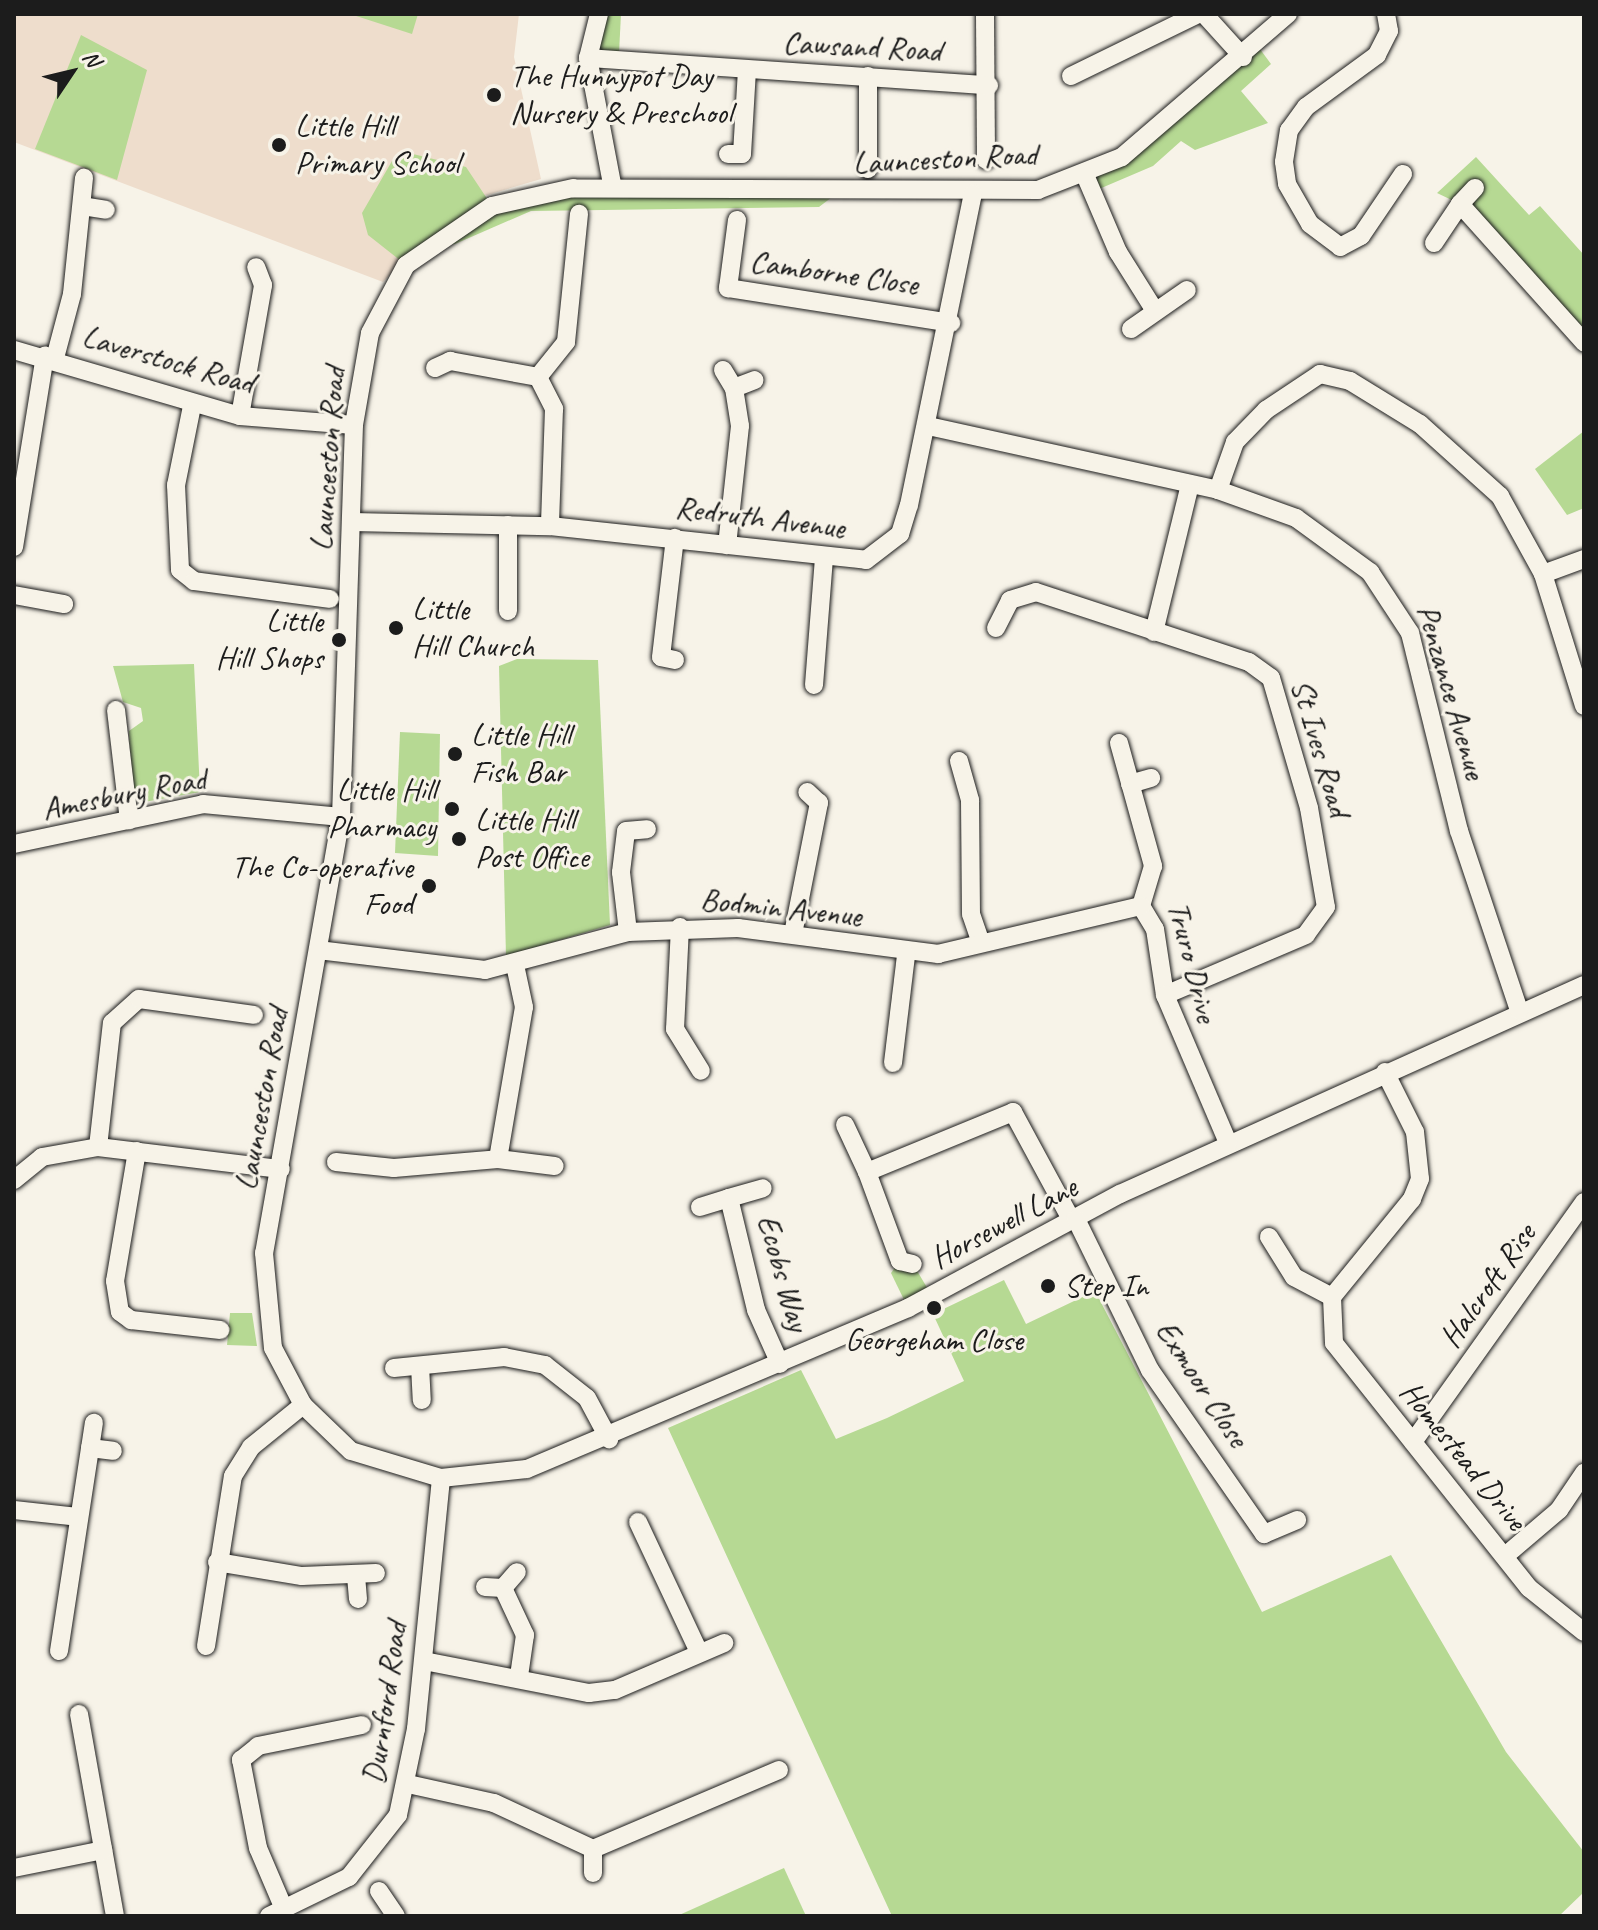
<!DOCTYPE html>
<html>
<head>
<meta charset="utf-8">
<style>
	body { margin:0 }
	#map { position:relative; width:1598px; height:1930px; overflow:hidden; background:#f7f3e8; font-family:Caveat,sans-serif }
	div>[style] { position:absolute }
	[style*='--x'] { left:calc(var(--x)*1px); top:calc(var(--y)*1px); width:calc(var(--w)*1px); rotate:calc(var(--a)*1deg) }
	.built>* { inset:0; background:#edc }
	.green>* { inset:0; background:#b6d993 }
	.roads { filter:drop-shadow(0 0 2px #1c1c1c) drop-shadow(0 0 2px #1c1c1c) }
	.minor>* { height:18px; margin:-9px; padding:0 9px; transform-origin:9px; border-radius:9px; background:#f7f3e8 }
	.dots>* { width:22px; height:22px; translate:-50% -50%; box-sizing:border-box; border:4px solid #f7f3e8; border-radius:50% }
	span { translate:-50% -50%; white-space:nowrap; text-align:center; line-height:1.15; -webkit-text-stroke:6px #f7f3e8; paint-order:stroke }
	.street-label { font-size:32px; color:#1c1c1c }
	.poi-label { font-size:32px; color:#1c1c1c }
	.left { translate:0 -50%; text-align:left }
	.right { translate:-100% -50%; text-align:right }
	.frame { position:absolute; inset:0; border:16px solid #1c1c1c; pointer-events:none }
	.north { position:absolute; left:32px; top:32px; width:80px; height:80px; -webkit-text-stroke:6px #f7f3e8; paint-order:stroke; rotate:55deg; font-size:22px; font-weight:700; line-height:32px; text-align:center; color:#1c1c1c }
	.north::after { content:''; display:block; margin:auto; width:28px; height:36px; background:#1c1c1c; clip-path:polygon(50% 0,100% 100%,50% 72%,0 100%) }
</style>
</head>
<body>
<div id="map">
	<div class="built">
		<i style="clip-path:polygon(14px 14px,519px 14px,514px 57px,541px 179px,474px 199px,436px 226px,383px 282px,14px 142px)"></i>
	</div>
	<div class="green">
		<i style="clip-path:polygon(350px 14px,418px 14px,412px 34px)"></i>
		<i style="clip-path:polygon(599px 14px,621px 14px,619px 53px,588px 58px)"></i>
		<i style="clip-path:polygon(81px 35px,147px 70px,117px 180px,35px 149px)"></i>
		<i style="clip-path:polygon(1257px 45px,1271px 64px,1241px 91px,1268px 123px,1195px 150px,1181px 141px,1153px 166px,1092px 192px,1085px 175px)"></i>
		<i style="clip-path:polygon(413px 154px,466px 167px,492px 206px,527px 196px,836px 194px,819px 207px,531px 211px,455px 244px,429px 246px,406px 265px,368px 235px,362px 213px,392px 161px)"></i>
		<i style="clip-path:polygon(1476px 157px,1529px 215px,1540px 206px,1584px 255px,1584px 342px,1460px 204px,1437px 193px)"></i>
		<i style="clip-path:polygon(1584px 431px,1584px 508px,1567px 515px,1535px 469px)"></i>
		<i style="clip-path:polygon(517px 659px,598px 660px,610px 925px,506px 956px,499px 666px)"></i>
		<i style="clip-path:polygon(194px 664px,200px 792px,144px 802px,132px 789px,129px 731px,143px 721px,141px 708px,123px 702px,113px 666px)"></i>
		<i style="clip-path:polygon(400px 732px,440px 734px,438px 856px,395px 853px)"></i>
		<i style="clip-path:polygon(900px 1261px,913px 1264px,932px 1296px,908px 1308px,891px 1273px)"></i>
		<i style="clip-path:polygon(1004px 1280px,1026px 1324px,1095px 1291px,1262px 1612px,1391px 1555px,1506px 1752px,1584px 1852px,1584px 1892px,1559px 1916px,892px 1916px,668px 1428px,801px 1370px,836px 1439px,887px 1418px,964px 1381px,933px 1314px)"></i>
		<i style="clip-path:polygon(230px 1313px,252px 1313px,257px 1346px,227px 1345px)"></i>
		<i style="clip-path:polygon(784px 1868px,806px 1916px,677px 1916px)"></i>
	</div>
	<div class="roads">
		<div class="minor">
			<i style="--x:599;--y:14;--w:45;--a:104"></i>
			<i style="--x:588;--y:58;--w:128;--a:79.2"></i>
			<i style="--x:985;--y:14;--w:146;--a:89.6"></i>
			<i style="--x:1204;--y:14;--w:58;--a:47.8"></i>
			<i style="--x:1288;--y:14;--w:219;--a:139.3"></i>
			<i style="--x:1122;--y:157;--w:90;--a:158.6"></i>
			<i style="--x:1038;--y:190;--w:465;--a:-179.8"></i>
			<i style="--x:573;--y:188;--w:83;--a:167.5"></i>
			<i style="--x:492;--y:206;--w:104;--a:145.5"></i>
			<i style="--x:406;--y:265;--w:77;--a:117.9"></i>
			<i style="--x:370;--y:333;--w:93;--a:99.9"></i>
			<i style="--x:354;--y:425;--w:392;--a:91.9"></i>
			<i style="--x:341;--y:817;--w:443;--a:100"></i>
			<i style="--x:264;--y:1253;--w:95;--a:84.6"></i>
			<i style="--x:273;--y:1348;--w:64;--a:62.2"></i>
			<i style="--x:303;--y:1405;--w:66;--a:43.8"></i>
			<i style="--x:351;--y:1451;--w:94;--a:16.7"></i>
			<i style="--x:441;--y:1478;--w:86;--a:-6"></i>
			<i style="--x:527;--y:1469;--w:414;--a:-22.9"></i>
			<i style="--x:908;--y:1308;--w:241;--a:-28.3"></i>
			<i style="--x:1120;--y:1194;--w:509;--a:-24.25"></i>
			<i style="--x:1386;--y:14;--w:17;--a:80"></i>
			<i style="--x:1389;--y:31;--w:27;--a:117"></i>
			<i style="--x:1377;--y:55;--w:88;--a:143.8"></i>
			<i style="--x:1306;--y:107;--w:29;--a:126"></i>
			<i style="--x:1289;--y:130;--w:32;--a:99"></i>
			<i style="--x:1284;--y:162;--w:22;--a:82"></i>
			<i style="--x:1287;--y:184;--w:46;--a:60.1"></i>
			<i style="--x:1310;--y:224;--w:38;--a:37"></i>
			<i style="--x:1340;--y:247;--w:24;--a:-28"></i>
			<i style="--x:1361;--y:236;--w:75;--a:-55.9"></i>
			<i style="--x:588;--y:58;--w:402;--a:3.9"></i>
			<i style="--x:1071;--y:76;--w:141;--a:-26"></i>
			<i style="--x:728;--y:154;--w:14;--a:0"></i>
			<i style="--x:742;--y:154;--w:84;--a:-86.6"></i>
			<i style="--x:868;--y:169;--w:93;--a:-90"></i>
			<i style="--x:1085;--y:175;--w:84;--a:66.8"></i>
			<i style="--x:1118;--y:252;--w:70;--a:57.9"></i>
			<i style="--x:1460;--y:204;--w:22;--a:-47"></i>
			<i style="--x:82;--y:206;--w:24;--a:9"></i>
			<i style="--x:737;--y:220;--w:69;--a:97.5"></i>
			<i style="--x:728;--y:288;--w:226;--a:8.9"></i>
			<i style="--x:1434;--y:243;--w:47;--a:-56.3"></i>
			<i style="--x:1460;--y:204;--w:186;--a:48.1"></i>
			<i style="--x:1131;--y:329;--w:68;--a:-34.9"></i>
			<i style="--x:14;--y:350;--w:235;--a:16.3"></i>
			<i style="--x:240;--y:416;--w:114;--a:4.5"></i>
			<i style="--x:55;--y:358;--w:66;--a:-75.1"></i>
			<i style="--x:72;--y:294;--w:117;--a:-84.1"></i>
			<i style="--x:435;--y:368;--w:17;--a:-25"></i>
			<i style="--x:450;--y:361;--w:89;--a:10.3"></i>
			<i style="--x:538;--y:377;--w:36;--a:63"></i>
			<i style="--x:554;--y:409;--w:117;--a:92"></i>
			<i style="--x:723;--y:370;--w:21;--a:59"></i>
			<i style="--x:734;--y:388;--w:38;--a:81"></i>
			<i style="--x:740;--y:426;--w:120;--a:96.2"></i>
			<i style="--x:538;--y:377;--w:45;--a:-51.3"></i>
			<i style="--x:566;--y:342;--w:129;--a:-84.2"></i>
			<i style="--x:734;--y:388;--w:22;--a:-21"></i>
			<i style="--x:192;--y:406;--w:81;--a:101.4"></i>
			<i style="--x:176;--y:485;--w:85;--a:87.3"></i>
			<i style="--x:180;--y:570;--w:18;--a:38"></i>
			<i style="--x:194;--y:581;--w:137;--a:7.5"></i>
			<i style="--x:240;--y:416;--w:133;--a:-80"></i>
			<i style="--x:263;--y:285;--w:19;--a:-111"></i>
			<i style="--x:928;--y:426;--w:297;--a:12.4"></i>
			<i style="--x:1218;--y:490;--w:83;--a:19.7"></i>
			<i style="--x:1296;--y:518;--w:92;--a:36.1"></i>
			<i style="--x:1370;--y:572;--w:73;--a:56.7"></i>
			<i style="--x:1410;--y:633;--w:204;--a:76.1"></i>
			<i style="--x:1459;--y:831;--w:189;--a:71.5"></i>
			<i style="--x:1218;--y:490;--w:51;--a:-70.5"></i>
			<i style="--x:1235;--y:442;--w:45;--a:-45.9"></i>
			<i style="--x:1266;--y:410;--w:65;--a:-33.7"></i>
			<i style="--x:1320;--y:374;--w:31;--a:13"></i>
			<i style="--x:1350;--y:381;--w:82;--a:31.6"></i>
			<i style="--x:1420;--y:424;--w:108;--a:42"></i>
			<i style="--x:1500;--y:496;--w:89;--a:61.1"></i>
			<i style="--x:1543;--y:574;--w:138;--a:72.7"></i>
			<i style="--x:352;--y:522;--w:198;--a:1.2"></i>
			<i style="--x:550;--y:526;--w:318;--a:6.1"></i>
			<i style="--x:866;--y:560;--w:43;--a:-37.4"></i>
			<i style="--x:900;--y:534;--w:30;--a:-73"></i>
			<i style="--x:909;--y:505;--w:318;--a:-78.4"></i>
			<i style="--x:14;--y:547;--w:194;--a:-80.8"></i>
			<i style="--x:1543;--y:574;--w:44;--a:-20.1"></i>
			<i style="--x:14;--y:595;--w:51;--a:10.2"></i>
			<i style="--x:508;--y:611;--w:86;--a:-90"></i>
			<i style="--x:996;--y:628;--w:31;--a:-63"></i>
			<i style="--x:1010;--y:600;--w:27;--a:-17"></i>
			<i style="--x:1036;--y:592;--w:224;--a:18.2"></i>
			<i style="--x:1249;--y:662;--w:27;--a:36"></i>
			<i style="--x:1271;--y:678;--w:135;--a:73.7"></i>
			<i style="--x:1309;--y:808;--w:100;--a:80.3"></i>
			<i style="--x:1326;--y:907;--w:34;--a:126"></i>
			<i style="--x:1306;--y:935;--w:153;--a:156.9"></i>
			<i style="--x:1154;--y:632;--w:152;--a:-76.3"></i>
			<i style="--x:675;--y:660;--w:14;--a:-168"></i>
			<i style="--x:661;--y:657;--w:120;--a:-83.3"></i>
			<i style="--x:814;--y:685;--w:127;--a:-85.5"></i>
			<i style="--x:116;--y:710;--w:111;--a:83.3"></i>
			<i style="--x:1119;--y:743;--w:128;--a:74.5"></i>
			<i style="--x:1153;--y:866;--w:42;--a:106.7"></i>
			<i style="--x:1141;--y:906;--w:27;--a:59"></i>
			<i style="--x:1155;--y:929;--w:67;--a:81.4"></i>
			<i style="--x:1165;--y:995;--w:161;--a:66.9"></i>
			<i style="--x:959;--y:761;--w:41;--a:74.2"></i>
			<i style="--x:970;--y:800;--w:114;--a:89.5"></i>
			<i style="--x:971;--y:914;--w:28;--a:71"></i>
			<i style="--x:1130;--y:784;--w:22;--a:-16"></i>
			<i style="--x:14;--y:844;--w:193;--a:-11.9"></i>
			<i style="--x:203;--y:804;--w:139;--a:5.4"></i>
			<i style="--x:680;--y:927;--w:102;--a:92.8"></i>
			<i style="--x:675;--y:1029;--w:49;--a:58.2"></i>
			<i style="--x:628;--y:932;--w:60;--a:-96.7"></i>
			<i style="--x:621;--y:872;--w:41;--a:-83"></i>
			<i style="--x:626;--y:831;--w:21;--a:-5"></i>
			<i style="--x:793;--y:934;--w:134;--a:-78.8"></i>
			<i style="--x:819;--y:803;--w:16;--a:-137"></i>
			<i style="--x:318;--y:950;--w:168;--a:6.8"></i>
			<i style="--x:485;--y:970;--w:148;--a:-14.9"></i>
			<i style="--x:628;--y:932;--w:110;--a:-2.1"></i>
			<i style="--x:738;--y:928;--w:202;--a:7.4"></i>
			<i style="--x:938;--y:954;--w:209;--a:-13.3"></i>
			<i style="--x:893;--y:1063;--w:109;--a:-83.1"></i>
			<i style="--x:1385;--y:1072;--w:67;--a:63.4"></i>
			<i style="--x:1415;--y:1132;--w:47;--a:83.9"></i>
			<i style="--x:1420;--y:1179;--w:22;--a:112"></i>
			<i style="--x:1412;--y:1199;--w:127;--a:129.2"></i>
			<i style="--x:1332;--y:1297;--w:46;--a:87.5"></i>
			<i style="--x:1334;--y:1343;--w:313;--a:51.5"></i>
			<i style="--x:1529;--y:1588;--w:70;--a:38.7"></i>
			<i style="--x:845;--y:1125;--w:52;--a:64.9"></i>
			<i style="--x:867;--y:1172;--w:158;--a:-22.3"></i>
			<i style="--x:1013;--y:1112;--w:124;--a:61.6"></i>
			<i style="--x:98;--y:1147;--w:125;--a:-83.6"></i>
			<i style="--x:112;--y:1023;--w:36;--a:-42"></i>
			<i style="--x:139;--y:999;--w:116;--a:7.9"></i>
			<i style="--x:137;--y:1151;--w:132;--a:99.6"></i>
			<i style="--x:115;--y:1281;--w:31;--a:81"></i>
			<i style="--x:120;--y:1312;--w:14;--a:36"></i>
			<i style="--x:131;--y:1320;--w:90;--a:6.4"></i>
			<i style="--x:498;--y:1159;--w:57;--a:7"></i>
			<i style="--x:336;--y:1162;--w:58;--a:5.9"></i>
			<i style="--x:394;--y:1168;--w:104;--a:-4.9"></i>
			<i style="--x:498;--y:1159;--w:154;--a:-80.3"></i>
			<i style="--x:524;--y:1007;--w:43;--a:-102.1"></i>
			<i style="--x:867;--y:1172;--w:95;--a:69.7"></i>
			<i style="--x:900;--y:1261;--w:13;--a:13"></i>
			<i style="--x:14;--y:1180;--w:36;--a:-39"></i>
			<i style="--x:42;--y:1157;--w:57;--a:-10.1"></i>
			<i style="--x:98;--y:1147;--w:184;--a:6.9"></i>
			<i style="--x:729;--y:1198;--w:35;--a:-16"></i>
			<i style="--x:700;--y:1207;--w:30;--a:-17"></i>
			<i style="--x:729;--y:1198;--w:115;--a:76.4"></i>
			<i style="--x:756;--y:1310;--w:59;--a:66"></i>
			<i style="--x:1076;--y:1219;--w:168;--a:63.9"></i>
			<i style="--x:1150;--y:1370;--w:200;--a:55.2"></i>
			<i style="--x:1264;--y:1534;--w:36;--a:-23"></i>
			<i style="--x:1269;--y:1237;--w:47;--a:58"></i>
			<i style="--x:1294;--y:1277;--w:43;--a:27.8"></i>
			<i style="--x:420;--y:1366;--w:34;--a:87"></i>
			<i style="--x:394;--y:1368;--w:111;--a:-5.7"></i>
			<i style="--x:504;--y:1357;--w:42;--a:11"></i>
			<i style="--x:545;--y:1365;--w:53;--a:38.2"></i>
			<i style="--x:587;--y:1398;--w:47;--a:61.8"></i>
			<i style="--x:1413;--y:1442;--w:295;--a:-54.5"></i>
			<i style="--x:90;--y:1448;--w:23;--a:7"></i>
			<i style="--x:14;--y:1510;--w:64;--a:6.2"></i>
			<i style="--x:638;--y:1522;--w:144;--a:64.9"></i>
			<i style="--x:1505;--y:1556;--w:71;--a:-40.4"></i>
			<i style="--x:1559;--y:1510;--w:45;--a:-56"></i>
			<i style="--x:217;--y:1562;--w:86;--a:9.4"></i>
			<i style="--x:302;--y:1576;--w:74;--a:-2.3"></i>
			<i style="--x:356;--y:1576;--w:23;--a:85"></i>
			<i style="--x:485;--y:1587;--w:18;--a:3"></i>
			<i style="--x:503;--y:1588;--w:21;--a:-49"></i>
			<i style="--x:503;--y:1588;--w:52;--a:64.9"></i>
			<i style="--x:525;--y:1635;--w:41;--a:98.3"></i>
			<i style="--x:206;--y:1646;--w:172;--a:-81"></i>
			<i style="--x:233;--y:1476;--w:34;--a:-58"></i>
			<i style="--x:251;--y:1447;--w:67;--a:-38.9"></i>
			<i style="--x:59;--y:1651;--w:231;--a:-81.3"></i>
			<i style="--x:424;--y:1661;--w:168;--a:11"></i>
			<i style="--x:589;--y:1693;--w:26;--a:-7"></i>
			<i style="--x:615;--y:1690;--w:119;--a:-23.3"></i>
			<i style="--x:79;--y:1714;--w:205;--a:79.9"></i>
			<i style="--x:408;--y:1784;--w:88;--a:12.5"></i>
			<i style="--x:494;--y:1803;--w:109;--a:24.9"></i>
			<i style="--x:593;--y:1849;--w:202;--a:-23"></i>
			<i style="--x:14;--y:1868;--w:91;--a:-11.4"></i>
			<i style="--x:593;--y:1873;--w:24;--a:-90"></i>
			<i style="--x:379;--y:1891;--w:30;--a:56"></i>
			<i style="--x:284;--y:1909;--w:66;--a:-113.1"></i>
			<i style="--x:258;--y:1848;--w:90;--a:-100.9"></i>
			<i style="--x:241;--y:1760;--w:22;--a:-39"></i>
			<i style="--x:258;--y:1746;--w:106;--a:-11.4"></i>
			<i style="--x:269;--y:1916;--w:89;--a:-26"></i>
			<i style="--x:349;--y:1877;--w:79;--a:-51.7"></i>
			<i style="--x:398;--y:1815;--w:88;--a:-78.2"></i>
			<i style="--x:416;--y:1729;--w:252;--a:-84.3"></i>
		</div>
	</div>
	<div class="dots">
		<i style="left:494px;top:95px;background:#1c1c1c"></i>
		<i style="left:279px;top:145px;background:#1c1c1c"></i>
		<i style="left:396px;top:628px;background:#1c1c1c"></i>
		<i style="left:339px;top:640px;background:#1c1c1c"></i>
		<i style="left:455px;top:754px;background:#1c1c1c"></i>
		<i style="left:452px;top:809px;background:#1c1c1c"></i>
		<i style="left:459px;top:839px;background:#1c1c1c"></i>
		<i style="left:429px;top:886px;background:#1c1c1c"></i>
		<i style="left:1048px;top:1286px;background:#1c1c1c"></i>
		<i style="left:934px;top:1308px;background:#1c1c1c"></i>
	</div>
	<div class="street-label">
		<span style="left:862px;top:47px;rotate:3deg">Cawsand Road</span>
		<span style="left:945px;top:159px;rotate:-3deg">Launceston Road</span>
		<span style="left:834px;top:273px;rotate:8deg">Camborne Close</span>
		<span style="left:168px;top:360px;rotate:16deg">Laverstock Road</span>
		<span style="left:328px;top:459px;rotate:-86deg">Launceston Road</span>
		<span style="left:760px;top:518px;rotate:7deg">Redruth Avenue</span>
		<span style="left:1451px;top:692px;rotate:74deg">Penzance Avenue</span>
		<span style="left:1320px;top:748px;rotate:74deg">St Ives Road</span>
		<span style="left:124px;top:794px;rotate:-11deg">Amesbury Road</span>
		<span style="left:781px;top:908px;rotate:6deg">Bodmin Avenue</span>
		<span style="left:1192px;top:962px;rotate:76deg">Truro Drive</span>
		<span style="left:262px;top:1099px;rotate:-80deg">Launceston Road</span>
		<span style="left:1004px;top:1223px;rotate:-28deg">Horsewell Lane</span>
		<span style="left:783px;top:1273px;rotate:74deg">Ecobs Way</span>
		<span style="left:1488px;top:1286px;rotate:-55deg">Halcroft Rise</span>
		<span style="left:1202px;top:1384px;rotate:57deg">Exmoor Close</span>
		<span style="left:1463px;top:1456px;rotate:51deg">Homestead Drive</span>
		<span style="left:385px;top:1703px;rotate:-82deg">Durnford Road</span>
	</div>
	<div class="poi-label">
		<span class="left" style="left:510px;top:95px">The Hunnypot Day<br>Nursery &amp; Preschool</span>
		<span class="left" style="left:295px;top:145px">Little Hill<br>Primary School</span>
		<span class="left" style="left:412px;top:628px">Little<br>Hill Church</span>
		<span class="right" style="left:323px;top:640px">Little<br>Hill Shops</span>
		<span class="left" style="left:471px;top:754px">Little Hill<br>Fish Bar</span>
		<span class="right" style="left:436px;top:809px">Little Hill<br>Pharmacy</span>
		<span class="left" style="left:475px;top:839px">Little Hill<br>Post Office</span>
		<span class="right" style="left:413px;top:886px">The Co-operative<br>Food</span>
		<span class="left" style="left:1064px;top:1286px">Step In</span>
		<span style="left:934px;top:1340px">Georgeham Close</span>
	</div>
	<div class="frame"></div>
	<div class="north">N</div>
</div>
</body>
</html>
